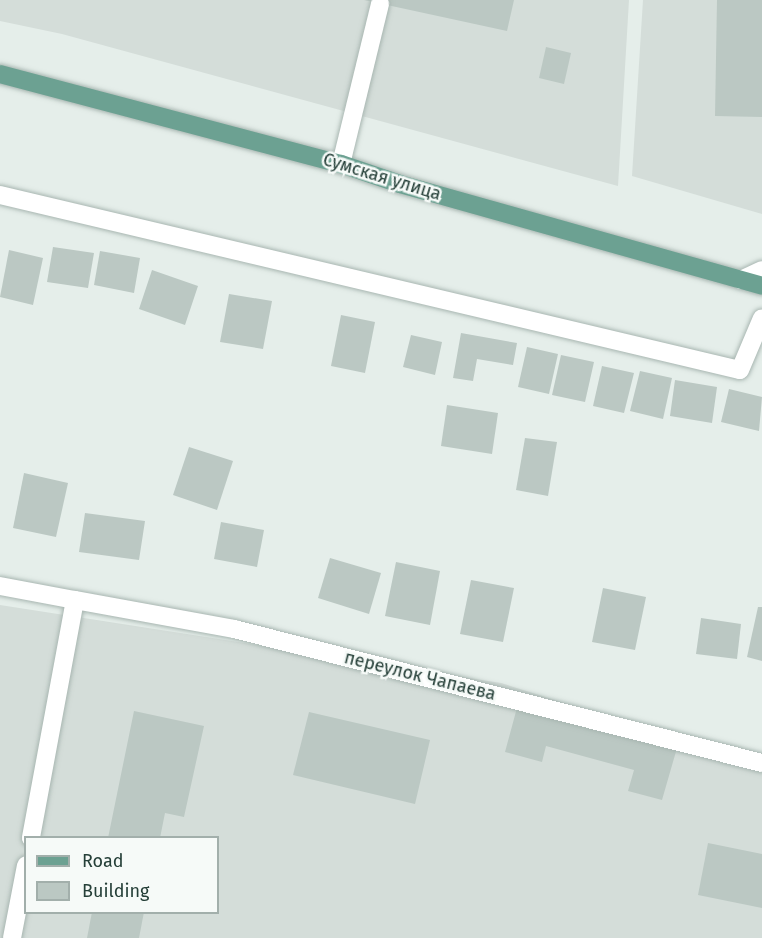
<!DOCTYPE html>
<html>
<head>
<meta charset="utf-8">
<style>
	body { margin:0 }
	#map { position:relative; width:762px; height:938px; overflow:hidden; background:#e5eeea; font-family:"Fira Sans",sans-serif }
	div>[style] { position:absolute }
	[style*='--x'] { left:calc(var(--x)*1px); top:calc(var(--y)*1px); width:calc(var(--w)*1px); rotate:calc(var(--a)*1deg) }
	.built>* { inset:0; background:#d4ddd9 }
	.building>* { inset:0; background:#bbc8c3 }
	.roads { filter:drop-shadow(0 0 2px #a8b6b1) drop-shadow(0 0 2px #a8b6b1) }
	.minor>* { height:18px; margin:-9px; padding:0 9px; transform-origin:9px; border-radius:9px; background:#fff }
	.major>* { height:18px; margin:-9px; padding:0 9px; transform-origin:9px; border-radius:9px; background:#6ca192 }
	span { translate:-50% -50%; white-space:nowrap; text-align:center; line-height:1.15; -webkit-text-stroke:5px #f6faf8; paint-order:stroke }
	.street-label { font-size:18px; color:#253f38 }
	.legend { position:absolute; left:24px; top:836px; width:195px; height:78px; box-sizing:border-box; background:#f6faf8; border:2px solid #a2afab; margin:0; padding:8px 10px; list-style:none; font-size:18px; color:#253f38 }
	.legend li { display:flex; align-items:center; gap:12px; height:30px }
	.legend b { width:30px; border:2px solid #a2afab }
</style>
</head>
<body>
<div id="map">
	<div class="built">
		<i style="clip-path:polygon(0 0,629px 0,618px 186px,62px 34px,0 21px)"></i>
		<i style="clip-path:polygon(643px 0,762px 0,762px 214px,632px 176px)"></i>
		<i style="clip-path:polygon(evenodd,0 605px,501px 683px,762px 765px,762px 938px,0 938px,0 605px,26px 838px,218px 838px,218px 912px,26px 912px,26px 838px)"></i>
	</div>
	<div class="building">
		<i style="clip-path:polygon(364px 0,514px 0,507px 31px)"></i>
		<i style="clip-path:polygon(717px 0,762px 0,762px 117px,715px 116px)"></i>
		<i style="clip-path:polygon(546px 47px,571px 53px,564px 84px,539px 78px)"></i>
		<i style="clip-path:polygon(53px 247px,94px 253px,88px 288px,47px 282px)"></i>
		<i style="clip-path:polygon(9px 250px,43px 258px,33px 305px,0 297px)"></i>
		<i style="clip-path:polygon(100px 251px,140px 258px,134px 293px,94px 285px)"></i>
		<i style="clip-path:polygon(152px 270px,198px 286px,185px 325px,139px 309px)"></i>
		<i style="clip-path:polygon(229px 294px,272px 301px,263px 349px,220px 342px)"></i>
		<i style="clip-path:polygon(341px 315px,375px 322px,365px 373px,331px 366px)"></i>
		<i style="clip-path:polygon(461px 333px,517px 343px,513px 365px,477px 359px,473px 381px,453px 378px)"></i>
		<i style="clip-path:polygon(411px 335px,442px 342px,435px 375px,403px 367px)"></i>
		<i style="clip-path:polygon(527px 347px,558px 354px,549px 394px,518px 387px)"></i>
		<i style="clip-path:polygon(561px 355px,594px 362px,585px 402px,552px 395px)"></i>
		<i style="clip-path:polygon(602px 366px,634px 373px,624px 413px,593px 406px)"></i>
		<i style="clip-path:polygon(640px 371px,672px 378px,663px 419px,630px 411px)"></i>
		<i style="clip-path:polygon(675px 380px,717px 387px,712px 423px,670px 416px)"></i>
		<i style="clip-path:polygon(729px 389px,762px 397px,759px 431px,721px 422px)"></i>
		<i style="clip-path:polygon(447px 405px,498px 413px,492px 454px,441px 446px)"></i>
		<i style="clip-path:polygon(525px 438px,557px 442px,548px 496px,516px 490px)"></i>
		<i style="clip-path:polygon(189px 447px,233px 461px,217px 510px,173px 495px)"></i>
		<i style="clip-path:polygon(24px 473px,68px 483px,56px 537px,13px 528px)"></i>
		<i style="clip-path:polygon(85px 513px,145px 521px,139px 560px,79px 552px)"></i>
		<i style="clip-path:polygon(221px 522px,264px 530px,257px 567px,214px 559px)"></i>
		<i style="clip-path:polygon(330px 558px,381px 573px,369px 614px,318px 598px)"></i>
		<i style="clip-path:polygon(396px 562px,440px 571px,430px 625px,385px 616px)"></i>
		<i style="clip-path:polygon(471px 580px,514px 588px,503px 642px,460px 634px)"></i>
		<i style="clip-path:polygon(603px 588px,646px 597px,635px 650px,592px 642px)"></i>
		<i style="clip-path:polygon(758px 607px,762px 607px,762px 661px,747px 657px)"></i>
		<i style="clip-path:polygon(701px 618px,741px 624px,737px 659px,696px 654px)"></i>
		<i style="clip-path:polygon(518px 704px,677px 748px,662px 800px,628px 791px,634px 770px,546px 746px,542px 762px,505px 752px)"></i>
		<i style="clip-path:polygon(134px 711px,204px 726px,184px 817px,165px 813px,160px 838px,108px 838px)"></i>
		<i style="clip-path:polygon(309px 712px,430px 740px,415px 804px,293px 775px)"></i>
		<i style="clip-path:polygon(708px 843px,762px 854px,762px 908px,698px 895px)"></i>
		<i style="clip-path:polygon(92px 912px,144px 912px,139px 938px,87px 938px)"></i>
	</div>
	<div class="roads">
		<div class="minor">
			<i style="--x:341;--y:164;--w:165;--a:-76.3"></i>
			<i style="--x:0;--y:195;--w:760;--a:13.31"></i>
			<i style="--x:740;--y:370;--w:56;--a:-67.1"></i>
			<i style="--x:741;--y:280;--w:23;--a:-25"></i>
			<i style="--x:0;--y:586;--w:76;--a:10.6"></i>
			<i style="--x:75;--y:600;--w:242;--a:100.5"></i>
			<i style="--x:75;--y:600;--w:162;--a:10.3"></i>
			<i style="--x:234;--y:629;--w:545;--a:14.24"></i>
			<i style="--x:12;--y:938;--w:74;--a:-79.1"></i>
		</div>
		<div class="major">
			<i style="--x:0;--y:74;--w:353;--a:14.8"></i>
			<i style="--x:341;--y:164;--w:62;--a:18.7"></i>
			<i style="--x:400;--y:184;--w:376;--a:15.7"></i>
		</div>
	</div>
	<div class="street-label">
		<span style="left:382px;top:177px;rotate:17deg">Сумская улица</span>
		<span style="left:420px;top:676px;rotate:14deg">переулок Чапаева</span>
	</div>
	<ul class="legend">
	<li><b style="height:8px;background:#6ca192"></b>Road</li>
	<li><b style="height:16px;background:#bbc8c3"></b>Building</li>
	</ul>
</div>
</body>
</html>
